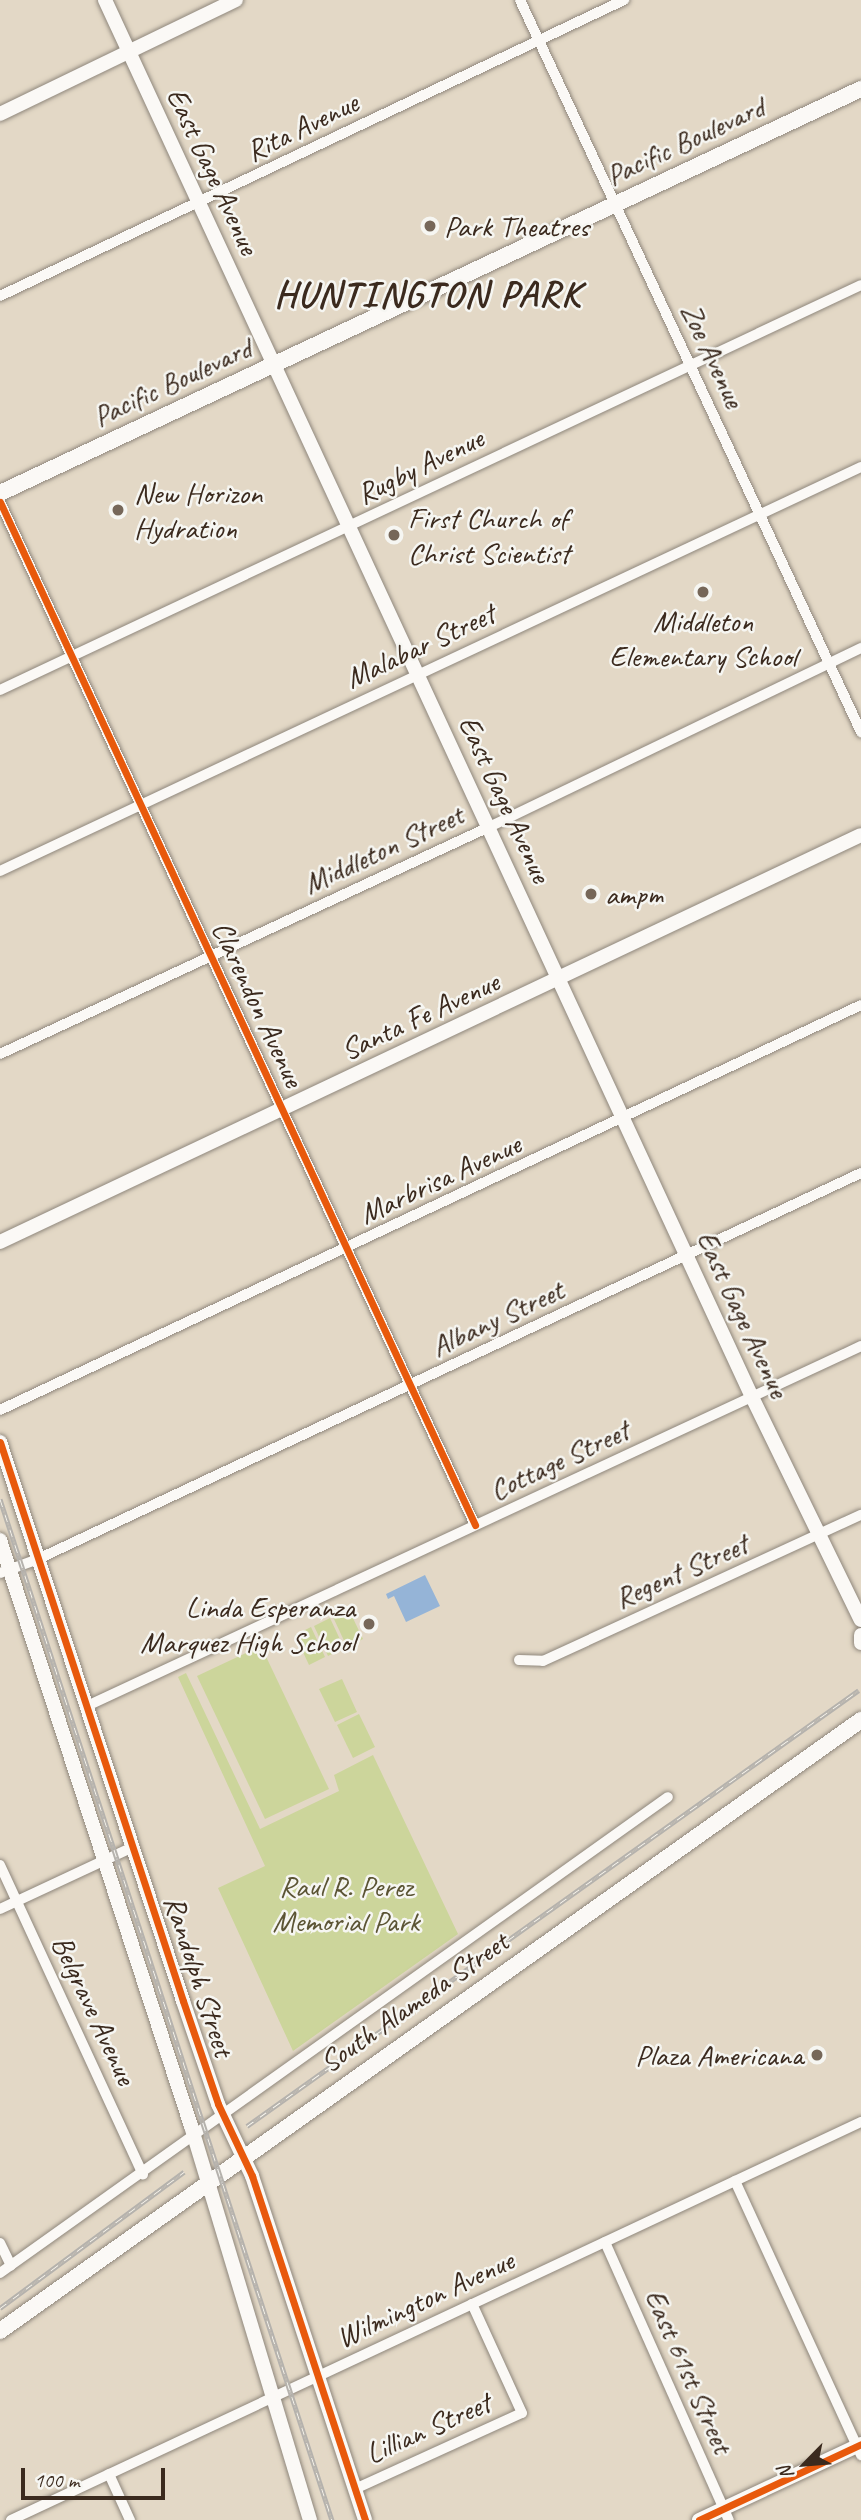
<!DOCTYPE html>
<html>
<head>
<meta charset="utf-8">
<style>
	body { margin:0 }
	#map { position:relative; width:861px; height:2520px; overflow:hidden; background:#e3d8c6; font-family:Caveat,sans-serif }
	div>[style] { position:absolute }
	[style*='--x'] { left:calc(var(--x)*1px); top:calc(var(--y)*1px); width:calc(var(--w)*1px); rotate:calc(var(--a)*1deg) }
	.green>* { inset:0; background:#ccd59b }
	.water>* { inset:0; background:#95b4d7 }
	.roads { filter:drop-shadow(0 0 2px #8f877c) drop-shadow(0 0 2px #8f877c) }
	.street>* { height:10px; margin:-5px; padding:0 5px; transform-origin:5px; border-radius:5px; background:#fbf9f6 }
	.secondary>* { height:14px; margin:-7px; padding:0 7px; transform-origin:7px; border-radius:7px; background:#fbf9f6 }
	.primary>* { height:16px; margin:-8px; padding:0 8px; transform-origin:8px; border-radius:8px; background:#fbf9f6 }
	.rail>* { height:5px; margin-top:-2.5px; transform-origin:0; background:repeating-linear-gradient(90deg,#f6f6f2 0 8px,#b5b2ad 0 16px); box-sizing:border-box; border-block:2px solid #b5b2ad }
	.cycleway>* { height:7px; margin:-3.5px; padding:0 3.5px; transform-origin:3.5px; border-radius:3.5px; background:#e8590c }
	.dots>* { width:19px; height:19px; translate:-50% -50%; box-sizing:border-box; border:4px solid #f6f6f2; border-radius:50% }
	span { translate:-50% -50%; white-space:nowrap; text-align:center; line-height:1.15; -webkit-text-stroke:5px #f6f6f2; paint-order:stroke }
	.street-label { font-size:30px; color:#3b2a1e }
	.poi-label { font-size:30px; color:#3b2a1e }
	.left { translate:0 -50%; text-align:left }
	.right { translate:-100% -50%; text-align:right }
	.park-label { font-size:30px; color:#5b5434 }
	.district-label { font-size:37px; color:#3b2a1e; font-weight:700; letter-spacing:2px }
	.north { position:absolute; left:770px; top:2429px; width:70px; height:70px; -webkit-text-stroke:5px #f6f6f2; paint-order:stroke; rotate:245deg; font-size:19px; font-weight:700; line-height:28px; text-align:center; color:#3b2a1e }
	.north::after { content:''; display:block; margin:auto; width:24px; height:32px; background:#3b2a1e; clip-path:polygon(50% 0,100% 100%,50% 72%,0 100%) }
	.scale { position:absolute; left:21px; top:2468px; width:144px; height:32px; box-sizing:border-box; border:4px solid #3b2a1e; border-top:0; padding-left:9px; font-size:21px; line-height:24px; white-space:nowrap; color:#3b2a1e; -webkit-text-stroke:5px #f6f6f2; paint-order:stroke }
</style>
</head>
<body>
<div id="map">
	<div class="green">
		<i style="clip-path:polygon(349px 1610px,363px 1639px,347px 1647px,333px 1617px)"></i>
		<i style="clip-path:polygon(330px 1618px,344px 1648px,328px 1656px,314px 1626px)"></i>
		<i style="clip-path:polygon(311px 1627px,325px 1657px,309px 1665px,295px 1635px)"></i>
		<i style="clip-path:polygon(261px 1646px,329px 1789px,265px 1819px,197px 1676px)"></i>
		<i style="clip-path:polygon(186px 1673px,260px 1829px,339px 1791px,334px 1775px,373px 1755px,458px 1934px,293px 2051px,218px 1888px,265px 1866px,178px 1677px)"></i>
		<i style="clip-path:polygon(342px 1679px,357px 1712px,335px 1722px,319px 1689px)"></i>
		<i style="clip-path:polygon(359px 1714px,375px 1747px,353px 1758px,337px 1725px)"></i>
	</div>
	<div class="water">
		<i style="clip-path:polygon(425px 1575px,440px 1606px,406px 1622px,394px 1596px,388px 1599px,386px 1594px)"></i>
	</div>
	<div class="roads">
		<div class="street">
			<i style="--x:520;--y:0;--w:808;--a:65.02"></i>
			<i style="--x:0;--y:296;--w:691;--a:-25.38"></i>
			<i style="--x:0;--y:502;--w:1128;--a:65.09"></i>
			<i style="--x:0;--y:690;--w:951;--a:-25.19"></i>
			<i style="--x:0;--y:871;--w:951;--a:-25.14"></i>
			<i style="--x:0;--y:1054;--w:539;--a:-24.9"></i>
			<i style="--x:489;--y:827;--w:413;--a:-25.7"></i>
			<i style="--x:0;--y:1410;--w:951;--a:-25.19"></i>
			<i style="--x:0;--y:1573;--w:40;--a:-20.2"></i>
			<i style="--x:38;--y:1559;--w:909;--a:-25.13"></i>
			<i style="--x:519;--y:1660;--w:24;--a:2"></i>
			<i style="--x:543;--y:1661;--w:350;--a:-24.7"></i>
			<i style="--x:87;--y:1706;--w:854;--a:-24.94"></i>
			<i style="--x:0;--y:1865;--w:341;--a:65.2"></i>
			<i style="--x:0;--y:1909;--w:147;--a:-25"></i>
			<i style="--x:735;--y:2181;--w:302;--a:65.3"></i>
			<i style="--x:605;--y:2242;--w:304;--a:66"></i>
			<i style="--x:0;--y:2243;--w:25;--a:64"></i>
			<i style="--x:0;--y:2273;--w:820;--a:-35.47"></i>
			<i style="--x:109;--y:2474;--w:51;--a:65.5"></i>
			<i style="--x:355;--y:2489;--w:183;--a:-24.5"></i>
			<i style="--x:522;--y:2413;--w:120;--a:-114.6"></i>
			<i style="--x:11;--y:2520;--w:939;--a:-25.09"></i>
		</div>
		<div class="secondary">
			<i style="--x:105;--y:0;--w:1540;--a:65.15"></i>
			<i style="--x:752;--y:1397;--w:248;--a:64"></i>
			<i style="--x:0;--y:114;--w:262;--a:-25.8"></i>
			<i style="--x:0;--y:1242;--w:952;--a:-25.3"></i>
			<i style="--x:0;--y:1442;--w:588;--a:71.87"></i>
			<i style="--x:183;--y:2001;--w:109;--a:71.2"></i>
			<i style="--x:218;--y:2104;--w:80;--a:64.7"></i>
			<i style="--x:252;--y:2176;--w:362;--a:71.8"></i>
			<i style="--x:0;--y:1540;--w:616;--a:71.95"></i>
			<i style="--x:191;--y:2126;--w:412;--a:73.2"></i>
			<i style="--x:861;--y:1635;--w:8;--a:90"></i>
			<i style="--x:699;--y:2520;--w:179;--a:-25.1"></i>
		</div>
		<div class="primary">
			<i style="--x:0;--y:493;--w:951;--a:-25.14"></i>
			<i style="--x:0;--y:2331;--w:1056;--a:-35.36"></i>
		</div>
	</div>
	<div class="rail">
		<i style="--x:0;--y:1499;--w:1074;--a:71.99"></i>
		<i style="--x:247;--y:2126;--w:751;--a:-35.47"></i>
		<i style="--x:0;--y:2308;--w:229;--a:-36.5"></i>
	</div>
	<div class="cycleway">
		<i style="--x:0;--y:502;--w:1128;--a:65.09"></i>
		<i style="--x:0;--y:1442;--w:588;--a:71.87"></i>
		<i style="--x:183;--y:2001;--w:109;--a:71.2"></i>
		<i style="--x:218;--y:2104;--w:80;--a:64.7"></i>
		<i style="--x:252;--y:2176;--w:362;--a:71.8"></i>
		<i style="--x:699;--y:2520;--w:179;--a:-25.1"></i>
	</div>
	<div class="dots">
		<i style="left:430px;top:226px;background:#766759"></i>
		<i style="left:118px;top:510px;background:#766759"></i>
		<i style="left:394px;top:535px;background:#766759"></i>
		<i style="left:703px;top:592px;background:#766759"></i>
		<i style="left:591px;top:894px;background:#766759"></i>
		<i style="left:369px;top:1624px;background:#766759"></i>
		<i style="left:817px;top:2055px;background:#766759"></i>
	</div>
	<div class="street-label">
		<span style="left:302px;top:127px;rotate:-26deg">Rita Avenue</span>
		<span style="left:685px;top:141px;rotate:-25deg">Pacific Boulevard</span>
		<span style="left:213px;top:171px;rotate:65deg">East Gage Avenue</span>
		<span style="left:713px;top:355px;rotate:65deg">Zoe Avenue</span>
		<span style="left:172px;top:382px;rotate:-25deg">Pacific Boulevard</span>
		<span style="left:420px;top:466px;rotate:-26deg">Rugby Avenue</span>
		<span style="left:420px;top:646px;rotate:-25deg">Malabar Street</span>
		<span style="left:505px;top:799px;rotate:65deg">East Gage Avenue</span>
		<span style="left:383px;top:849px;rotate:-25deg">Middleton Street</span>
		<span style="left:258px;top:1004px;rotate:65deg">Clarendon Avenue</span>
		<span style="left:420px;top:1016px;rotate:-25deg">Santa Fe Avenue</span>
		<span style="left:440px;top:1179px;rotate:-25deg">Marbrisa Avenue</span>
		<span style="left:743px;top:1314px;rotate:65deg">East Gage Avenue</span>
		<span style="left:497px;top:1318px;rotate:-25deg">Albany Street</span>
		<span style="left:559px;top:1460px;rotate:-25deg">Cottage Street</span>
		<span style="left:681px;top:1571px;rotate:-24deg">Regent Street</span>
		<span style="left:199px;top:1976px;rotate:72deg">Randolph Street</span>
		<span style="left:414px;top:2002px;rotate:-35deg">South Alameda Street</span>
		<span style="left:94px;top:2010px;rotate:65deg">Belgrave Avenue</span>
		<span style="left:425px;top:2299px;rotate:-25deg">Wilmington Avenue</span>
		<span style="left:689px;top:2371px;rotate:66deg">East 61st Street</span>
		<span style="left:428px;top:2428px;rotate:-24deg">Lillian Street</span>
	</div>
	<div class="poi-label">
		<span class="left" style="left:444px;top:226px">Park Theatres</span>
		<span class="left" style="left:134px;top:510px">New Horizon<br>Hydration</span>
		<span class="left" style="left:408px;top:535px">First Church of<br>Christ Scientist</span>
		<span style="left:703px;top:638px">Middleton<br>Elementary School</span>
		<span class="left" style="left:605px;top:894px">ampm</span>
		<span class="right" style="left:355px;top:1624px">Linda Esperanza<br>Marquez High School</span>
		<span class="right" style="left:803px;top:2055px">Plaza Americana</span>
	</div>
	<div class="park-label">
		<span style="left:346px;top:1903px">Raul R. Perez<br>Memorial Park</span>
	</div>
	<div class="district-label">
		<span style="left:428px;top:294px">HUNTINGTON PARK</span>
	</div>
	<div class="north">N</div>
	<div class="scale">100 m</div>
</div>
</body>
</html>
